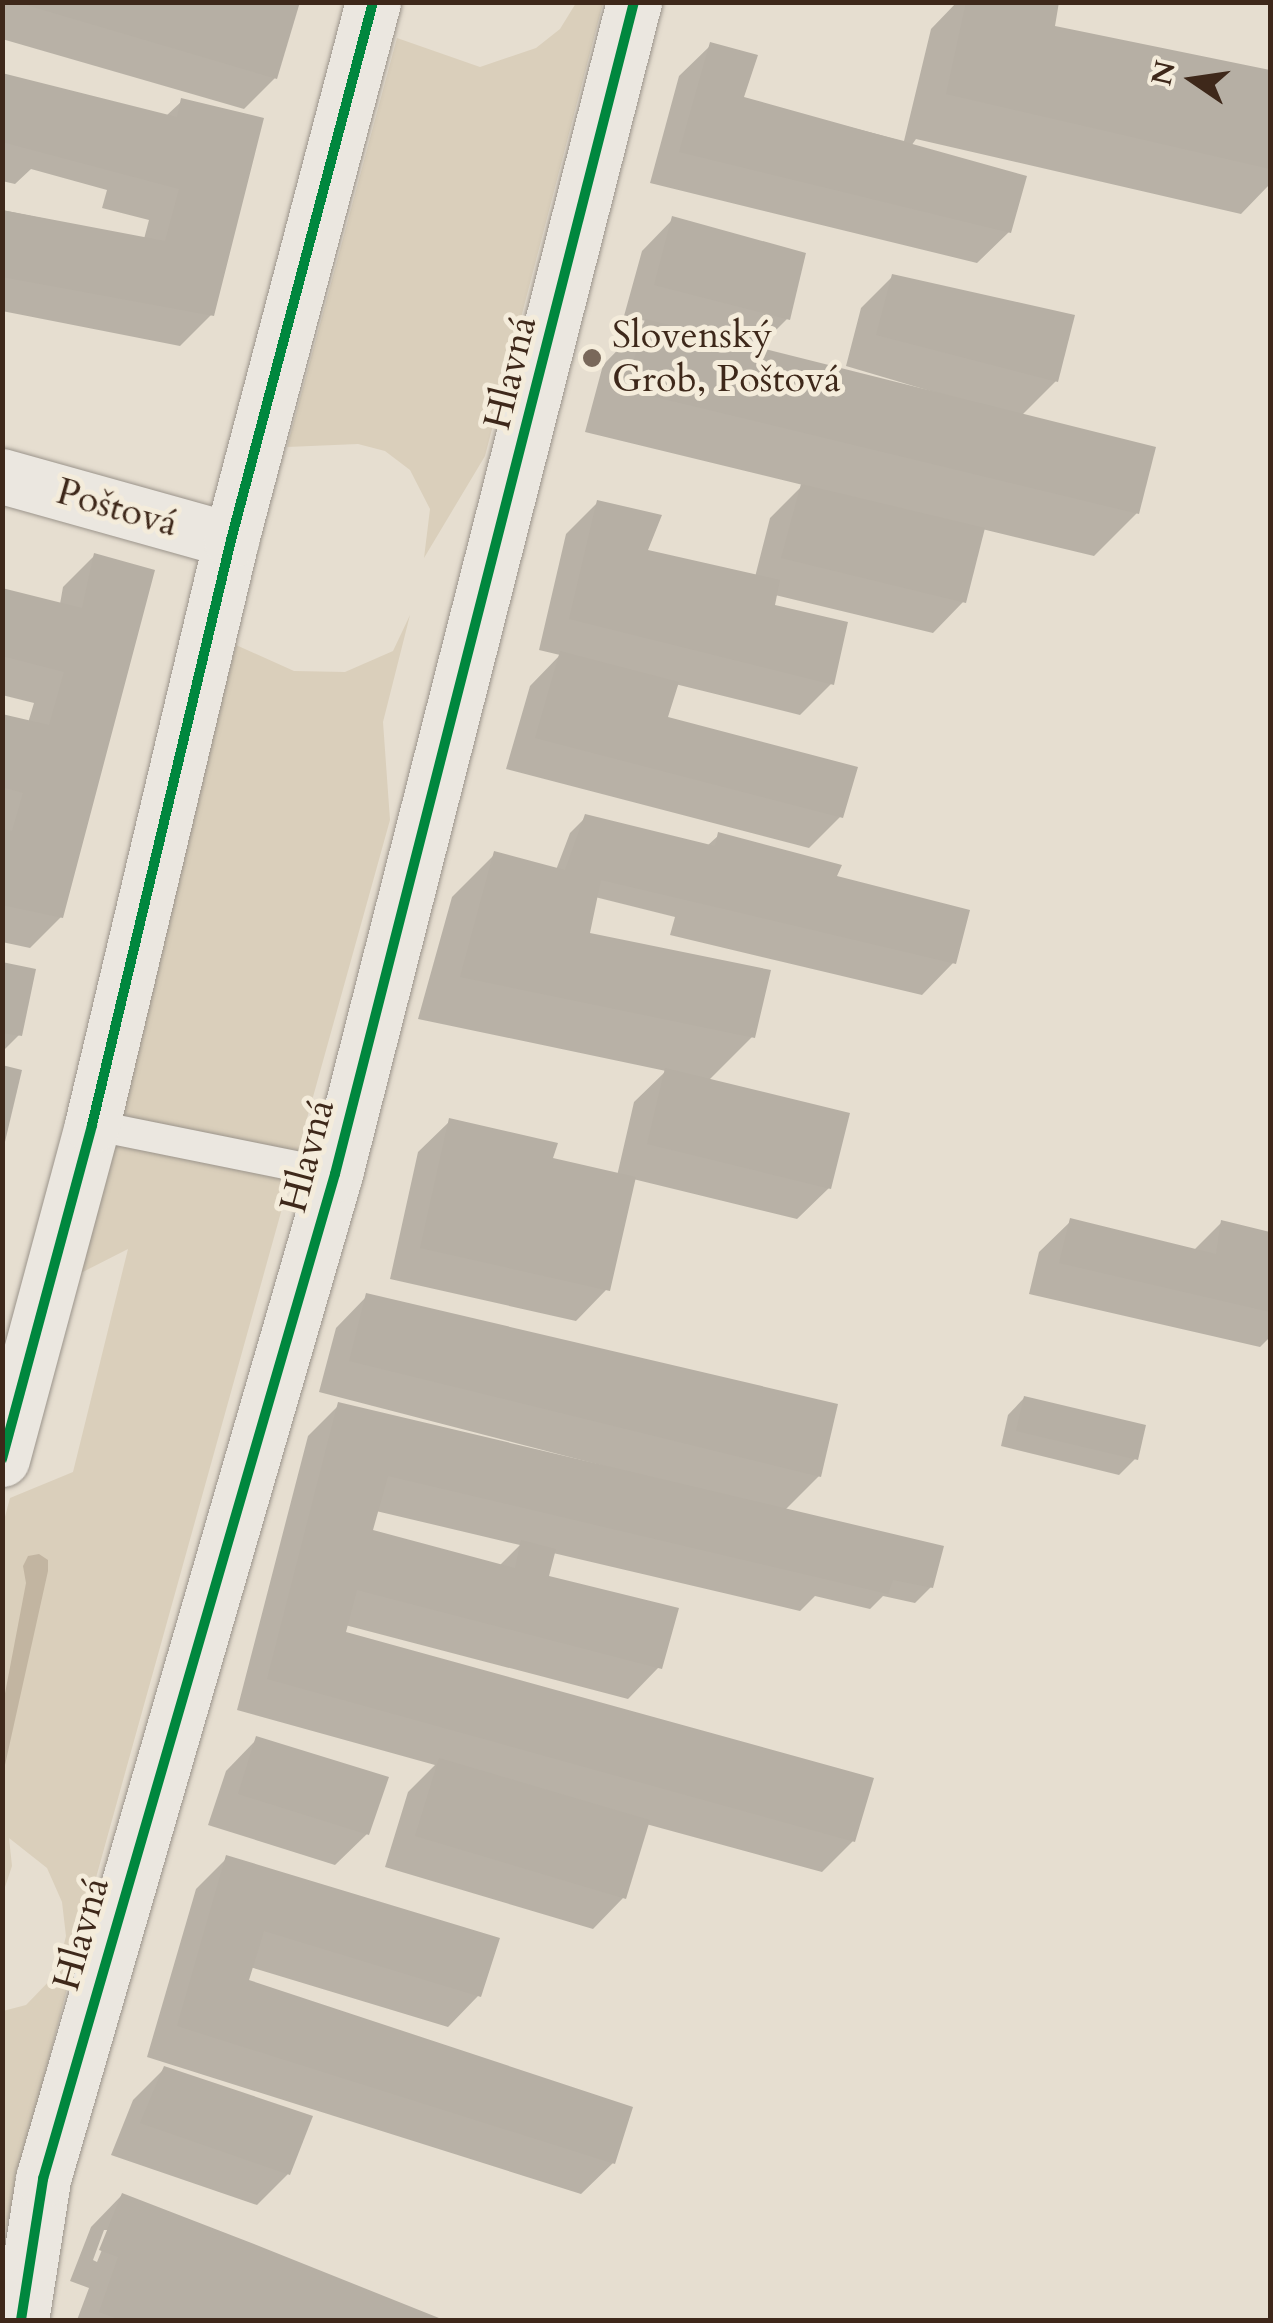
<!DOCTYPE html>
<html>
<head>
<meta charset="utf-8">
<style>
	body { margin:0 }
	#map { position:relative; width:1273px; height:2323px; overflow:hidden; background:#e6ded0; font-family:Cardo,serif }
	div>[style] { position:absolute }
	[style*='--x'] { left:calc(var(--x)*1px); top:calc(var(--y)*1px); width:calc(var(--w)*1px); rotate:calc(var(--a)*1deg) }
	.green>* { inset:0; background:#dacfbb }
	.water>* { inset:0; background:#c2b5a1 }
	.shadow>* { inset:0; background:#0003 }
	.building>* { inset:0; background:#b6afa4 }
	.roads { filter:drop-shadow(0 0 2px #9b948b) drop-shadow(0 0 2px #9b948b) }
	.lane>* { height:30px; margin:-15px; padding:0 15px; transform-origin:15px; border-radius:15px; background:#ebe7e0 }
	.street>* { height:55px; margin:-27.5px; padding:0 27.5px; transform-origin:27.5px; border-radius:27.5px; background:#ebe7e0 }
	.secondary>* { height:55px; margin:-27.5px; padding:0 27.5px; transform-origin:27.5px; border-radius:27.5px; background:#ebe7e0 }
	.cycleway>* { height:10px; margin:-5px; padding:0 5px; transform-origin:5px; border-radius:5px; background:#00873e }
	.dots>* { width:28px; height:28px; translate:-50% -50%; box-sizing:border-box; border:5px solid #f4ecdb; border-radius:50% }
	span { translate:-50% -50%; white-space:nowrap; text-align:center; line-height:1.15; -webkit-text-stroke:10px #f4ecdb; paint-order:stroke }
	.poi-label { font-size:38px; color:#3e281a }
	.left { translate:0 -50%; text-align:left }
	.street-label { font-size:38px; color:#3e281a }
	.frame { position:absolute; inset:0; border:5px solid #3e281a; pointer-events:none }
	.north { position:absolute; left:1143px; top:30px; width:100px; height:100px; -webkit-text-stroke:8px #f4ecdb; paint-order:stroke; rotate:283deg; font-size:28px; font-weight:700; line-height:40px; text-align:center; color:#3e281a }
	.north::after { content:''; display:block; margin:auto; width:35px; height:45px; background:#3e281a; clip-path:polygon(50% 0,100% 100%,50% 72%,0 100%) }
</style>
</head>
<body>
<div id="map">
	<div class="green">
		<i style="clip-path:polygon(576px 3px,603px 3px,485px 456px,424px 558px,430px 509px,410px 470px,385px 451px,358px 444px,287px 447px,397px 38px,480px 67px,536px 48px,560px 29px)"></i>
		<i style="clip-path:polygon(410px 615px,383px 722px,390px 820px,87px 1910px,3px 2240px,3px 2011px,26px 2005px,57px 1973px,66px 1936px,62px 1902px,47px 1868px,9px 1838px,12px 1866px,3px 1893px,2px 1528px,10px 1498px,73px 1472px,128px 1249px,69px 1279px,236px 645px,294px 671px,345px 672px,393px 651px)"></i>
	</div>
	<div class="water">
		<i style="clip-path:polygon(39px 1554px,48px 1560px,48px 1571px,3px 1774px,3px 1704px,26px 1583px,23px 1566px,28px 1556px)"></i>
	</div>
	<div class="shadow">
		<i style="clip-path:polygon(2px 2px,297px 2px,275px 78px,244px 109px,2px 39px)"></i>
		<i style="clip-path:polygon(957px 2px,1054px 2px,1052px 28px,1270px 74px,1270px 184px,1241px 214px,916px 139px,909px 149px,1009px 232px,977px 263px,650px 183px,679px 76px,711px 45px,741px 99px,904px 141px,931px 29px)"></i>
		<i style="clip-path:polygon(2px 75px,166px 116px,182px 101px,211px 315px,180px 346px,2px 311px,2px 210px,144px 239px,149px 220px,102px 208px,107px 190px,31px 169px,15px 184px,2px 181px)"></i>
		<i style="clip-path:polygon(673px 219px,788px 318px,756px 350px,991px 409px,846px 366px,861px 308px,892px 277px,1056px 381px,1021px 416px,1137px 513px,1094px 556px,982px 529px,964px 601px,933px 633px,775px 595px,773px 607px,832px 683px,800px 715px,675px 684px,665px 719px,840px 817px,809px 848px,506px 769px,530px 686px,560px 655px,539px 650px,566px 534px,597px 503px,644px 551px,755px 577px,770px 518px,803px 485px,585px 432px,603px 365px,646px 321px,624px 316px,642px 251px)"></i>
		<i style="clip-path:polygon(94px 556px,61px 917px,30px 948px,2px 942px,2px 716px,28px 723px,34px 703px,2px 695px,2px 590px,60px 604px,63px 587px)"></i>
		<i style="clip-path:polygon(586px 817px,707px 846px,719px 835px,833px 878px,953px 963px,922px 995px,670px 935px,675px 917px,595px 897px,587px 935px,752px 1037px,708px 1081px,829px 1188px,797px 1219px,633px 1179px,607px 1289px,576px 1321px,390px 1279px,418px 1152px,450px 1121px,550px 1160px,617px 1176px,634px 1102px,666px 1071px,418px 1019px,452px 897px,495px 854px,556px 870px,570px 833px)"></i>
		<i style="clip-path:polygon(2px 965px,19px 1035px,2px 1052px)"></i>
		<i style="clip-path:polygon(1071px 1221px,1193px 1251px,1222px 1222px,1270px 1235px,1270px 1337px,1260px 1347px,1029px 1294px,1039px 1252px)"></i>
		<i style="clip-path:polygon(evenodd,367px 1296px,819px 1476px,784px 1511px,931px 1587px,915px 1603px,883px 1596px,870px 1609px,815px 1596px,800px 1611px,553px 1553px,546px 1578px,659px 1667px,628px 1699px,345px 1625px,343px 1633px,853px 1841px,822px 1872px,646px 1824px,624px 1897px,593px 1929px,385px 1867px,408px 1792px,435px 1765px,237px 1710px,308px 1436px,339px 1405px,708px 1493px,319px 1392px,336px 1328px,367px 1296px,376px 1511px,520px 1545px,499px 1566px,370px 1531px,376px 1511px)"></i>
		<i style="clip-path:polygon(1024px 1398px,1136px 1458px,1119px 1475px,1001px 1446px,1008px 1415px)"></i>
		<i style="clip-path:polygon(257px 1739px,367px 1834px,335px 1865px,208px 1825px,226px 1771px)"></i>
		<i style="clip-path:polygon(227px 1858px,479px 1995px,448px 2027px,250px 1967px,246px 1981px,613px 2163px,581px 2194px,147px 2057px,196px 1889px)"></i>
		<i style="clip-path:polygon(164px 2069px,288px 2174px,257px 2205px,111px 2155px,133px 2100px)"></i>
		<i style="clip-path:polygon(evenodd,122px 2195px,438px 2320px,77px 2320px,89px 2288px,70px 2281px,91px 2227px,122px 2195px,104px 2230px,110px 2230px,97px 2262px,93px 2260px,104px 2230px)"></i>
	</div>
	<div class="building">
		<i style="clip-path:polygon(16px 2px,300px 2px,277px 79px)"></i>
		<i style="clip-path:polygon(1059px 2px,1055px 26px,1270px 70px,1270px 169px,946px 94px,966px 2px)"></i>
		<i style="clip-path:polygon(710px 42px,758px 55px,744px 97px,1027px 176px,1011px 233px,679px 152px)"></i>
		<i style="clip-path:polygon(2px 73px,177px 117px,181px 98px,264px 118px,214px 316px,2px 277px,2px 210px,165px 241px,179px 189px,2px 142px)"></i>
		<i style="clip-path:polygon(672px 216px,806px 253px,790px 320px,654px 285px)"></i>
		<i style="clip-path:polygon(892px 274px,1075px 315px,1058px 382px,876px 335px)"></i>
		<i style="clip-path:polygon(645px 319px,1156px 447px,1139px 514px,626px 390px)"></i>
		<i style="clip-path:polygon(801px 484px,985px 528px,966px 603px,781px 558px)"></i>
		<i style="clip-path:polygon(597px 500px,662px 515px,648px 550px,780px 580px,775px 605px,848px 622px,834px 685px,569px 619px)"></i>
		<i style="clip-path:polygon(94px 553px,155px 570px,63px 918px,2px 905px,2px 829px,12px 831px,23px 793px,2px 787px,2px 714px,49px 725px,64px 672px,2px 656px,2px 588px,82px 608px)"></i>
		<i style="clip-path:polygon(560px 651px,679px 682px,668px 717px,858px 767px,843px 818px,535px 738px)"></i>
		<i style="clip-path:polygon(585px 814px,715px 846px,718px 832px,842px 865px,837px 876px,970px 910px,956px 964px,601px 880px,590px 933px,771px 970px,755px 1038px,460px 977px,494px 851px,565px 870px)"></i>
		<i style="clip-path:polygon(2px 962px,36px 969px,22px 1036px,2px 1033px)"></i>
		<i style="clip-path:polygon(2px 1065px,22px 1070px,4px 1146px,2px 1146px)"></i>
		<i style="clip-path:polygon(665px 1068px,850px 1113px,831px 1189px,647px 1144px)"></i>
		<i style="clip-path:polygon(449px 1118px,558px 1143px,553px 1158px,636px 1177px,610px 1291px,420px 1248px)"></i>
		<i style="clip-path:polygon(1070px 1218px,1216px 1254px,1221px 1220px,1270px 1232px,1270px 1312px,1059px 1263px)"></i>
		<i style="clip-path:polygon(366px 1293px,838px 1404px,821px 1477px,349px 1361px)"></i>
		<i style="clip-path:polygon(1024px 1396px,1146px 1425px,1138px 1460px,1016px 1431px)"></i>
		<i style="clip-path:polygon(338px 1402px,944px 1546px,933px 1588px,893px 1580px,888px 1594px,388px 1476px,373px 1530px,515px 1568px,521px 1540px,556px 1549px,549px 1576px,679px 1608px,662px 1669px,357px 1590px,346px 1632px,874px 1778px,855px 1842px,267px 1679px)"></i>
		<i style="clip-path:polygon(256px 1736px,389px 1777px,369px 1835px,238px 1794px)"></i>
		<i style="clip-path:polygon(439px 1758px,650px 1820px,626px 1899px,415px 1836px)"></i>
		<i style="clip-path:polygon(226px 1855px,500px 1938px,481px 1997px,264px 1931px,249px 1980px,633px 2107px,615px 2164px,177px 2026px)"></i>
		<i style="clip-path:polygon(164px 2066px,313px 2116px,290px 2175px,140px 2123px)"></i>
		<i style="clip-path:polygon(122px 2193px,259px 2246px,444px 2320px,121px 2320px,99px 2312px,118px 2257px,99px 2250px)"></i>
	</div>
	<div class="roads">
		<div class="lane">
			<i style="--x:92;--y:1125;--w:248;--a:11.4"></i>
		</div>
		<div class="street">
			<i style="--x:2;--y:476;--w:238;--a:15.6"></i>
			<i style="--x:2;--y:1459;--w:346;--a:-74.9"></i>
			<i style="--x:92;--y:1125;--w:601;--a:-76.63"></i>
			<i style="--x:231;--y:540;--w:556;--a:-75.21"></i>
		</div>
		<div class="secondary">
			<i style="--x:21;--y:2320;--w:143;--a:-81.1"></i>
			<i style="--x:43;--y:2179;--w:1047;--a:-73.8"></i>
			<i style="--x:335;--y:1174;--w:1210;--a:-75.69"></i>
		</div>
	</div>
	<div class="cycleway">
		<i style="--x:2;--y:1459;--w:346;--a:-74.9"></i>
		<i style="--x:92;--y:1125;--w:601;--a:-76.63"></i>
		<i style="--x:231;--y:540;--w:556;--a:-75.21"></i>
		<i style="--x:21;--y:2320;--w:143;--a:-81.1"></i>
		<i style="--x:43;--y:2179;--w:1047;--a:-73.8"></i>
		<i style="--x:335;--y:1174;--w:1210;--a:-75.69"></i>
	</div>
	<div class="dots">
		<i style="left:592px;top:358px;background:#79685a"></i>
	</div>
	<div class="poi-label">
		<span class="left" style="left:612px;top:358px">Slovenský<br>Grob, Poštová</span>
	</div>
	<div class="street-label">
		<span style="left:511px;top:373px;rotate:-76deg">Hlavná</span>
		<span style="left:117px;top:508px;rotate:16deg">Poštová</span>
		<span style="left:308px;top:1156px;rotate:-75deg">Hlavná</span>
		<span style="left:82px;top:1934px;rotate:-74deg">Hlavná</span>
	</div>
	<div class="frame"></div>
	<div class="north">N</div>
</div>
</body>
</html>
